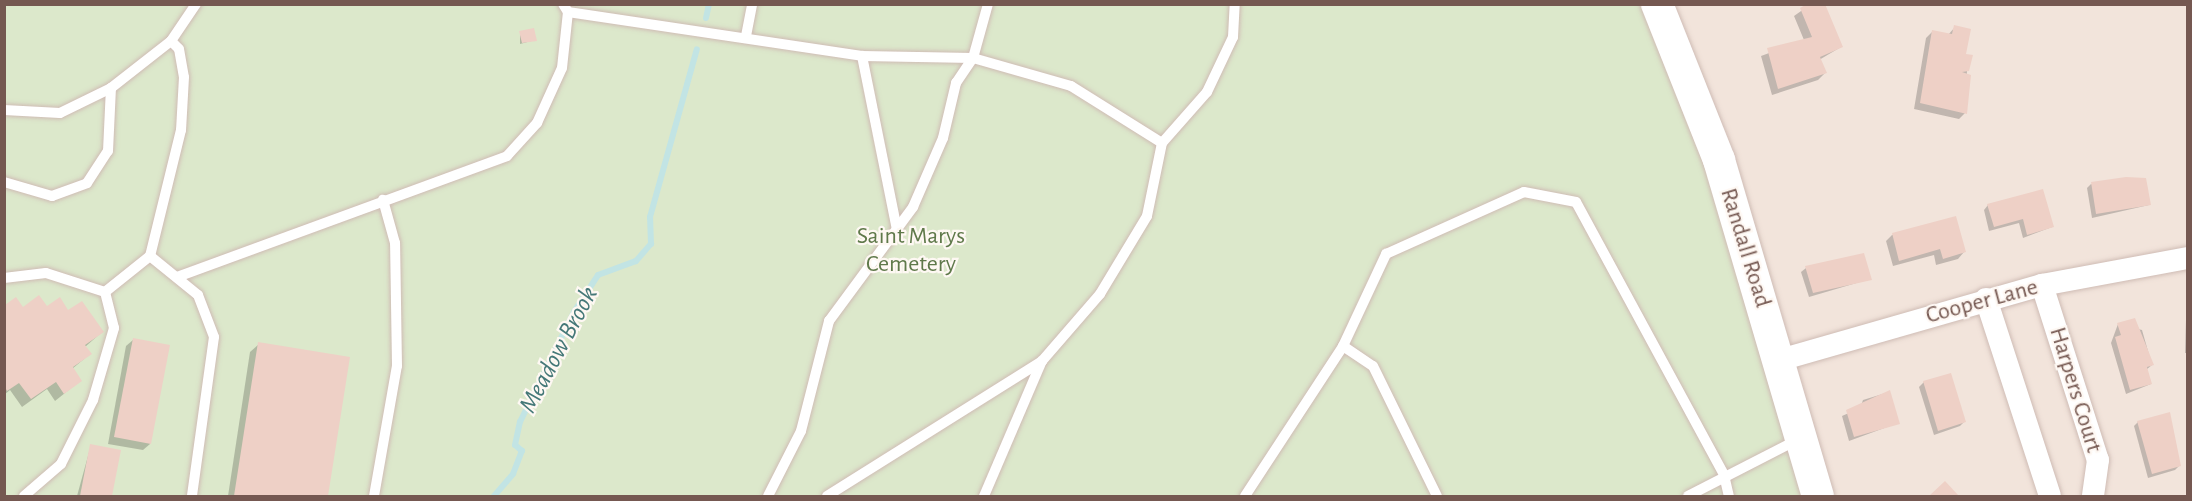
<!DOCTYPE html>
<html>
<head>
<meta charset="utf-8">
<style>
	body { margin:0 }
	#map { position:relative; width:2192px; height:501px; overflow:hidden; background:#fbf3ec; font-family:"Alegreya Sans",sans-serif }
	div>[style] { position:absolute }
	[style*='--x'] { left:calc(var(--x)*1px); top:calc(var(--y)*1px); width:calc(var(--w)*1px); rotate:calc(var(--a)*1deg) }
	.residential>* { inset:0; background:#f2e4db }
	.green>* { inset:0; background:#dce8cb }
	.shadow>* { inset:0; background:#0003 }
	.stream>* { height:6px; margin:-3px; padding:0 3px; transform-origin:3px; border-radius:3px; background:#c2e4e4 }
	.building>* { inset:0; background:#eed0c6 }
	.roads { filter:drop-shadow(0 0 2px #cfbcb5) drop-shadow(0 0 2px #cfbcb5) }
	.lane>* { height:10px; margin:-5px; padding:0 5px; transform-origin:5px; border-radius:5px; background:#fff }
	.street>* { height:22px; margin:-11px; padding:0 11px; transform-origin:11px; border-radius:11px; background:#fff }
	.secondary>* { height:32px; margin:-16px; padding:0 16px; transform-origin:16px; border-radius:16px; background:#fff }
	span { translate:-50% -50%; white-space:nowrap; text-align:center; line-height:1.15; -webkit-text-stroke:4.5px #fef8f3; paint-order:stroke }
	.park-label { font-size:24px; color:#5f794a }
	.street-label { font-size:24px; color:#755851 }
	.water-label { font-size:26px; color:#457878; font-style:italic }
	.frame { position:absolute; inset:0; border:6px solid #755851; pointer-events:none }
</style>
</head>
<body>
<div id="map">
	<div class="residential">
		<i style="clip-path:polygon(1666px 5px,2187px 5px,2187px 496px,1827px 496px)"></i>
	</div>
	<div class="green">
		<i style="clip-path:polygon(4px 5px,1657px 5px,1818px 496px,5px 496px)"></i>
	</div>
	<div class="shadow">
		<i style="clip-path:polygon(1811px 4px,1841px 47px,1819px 60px,1825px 73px,1818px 80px,1772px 95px,1761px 56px,1804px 40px,1794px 16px)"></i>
		<i style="clip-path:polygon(1955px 27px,1967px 71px,1965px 113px,1959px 119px,1914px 109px,1926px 38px,1933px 31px,1948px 35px)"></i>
		<i style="clip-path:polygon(520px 32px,535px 40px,520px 44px)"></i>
		<i style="clip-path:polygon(2091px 184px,2149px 205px,2092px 218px,2087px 188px)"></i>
		<i style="clip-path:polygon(1988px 205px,2052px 227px,2023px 238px,2019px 223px,1989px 231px,1984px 210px)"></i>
		<i style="clip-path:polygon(1955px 217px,1964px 252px,1958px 259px,1936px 265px,1934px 255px,1893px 266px,1886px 241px,1892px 235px)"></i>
		<i style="clip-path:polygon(1806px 268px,1870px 279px,1809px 297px,1801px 272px)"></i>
		<i style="clip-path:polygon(16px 299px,23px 309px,68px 312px,102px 332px,85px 347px,90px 354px,72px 369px,80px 381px,55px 401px,47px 389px,22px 407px,10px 390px,4px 395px,4px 306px)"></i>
		<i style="clip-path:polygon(2188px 318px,2188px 353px,2185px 353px,2186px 319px)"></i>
		<i style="clip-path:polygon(2118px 324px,2142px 330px,2152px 365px,2146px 370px,2151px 384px,2126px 394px,2111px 343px)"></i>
		<i style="clip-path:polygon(133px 340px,150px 444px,143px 450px,108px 444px,126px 346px)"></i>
		<i style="clip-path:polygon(259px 344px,348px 358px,326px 496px,228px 496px,250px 352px)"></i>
		<i style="clip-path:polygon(1924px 382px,1964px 422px,1960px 426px,1934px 435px,1919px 387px)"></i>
		<i style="clip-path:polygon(1889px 392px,1898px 423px,1849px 441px,1842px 416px,1860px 408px,1863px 400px)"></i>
		<i style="clip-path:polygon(2138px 422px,2179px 466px,2175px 470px,2148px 478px,2134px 426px)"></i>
		<i style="clip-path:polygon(91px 445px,119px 451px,110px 496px,77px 496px)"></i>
	</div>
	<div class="stream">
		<i style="--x:706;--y:18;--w:14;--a:-78"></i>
		<i style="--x:494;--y:496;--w:29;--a:-49"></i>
		<i style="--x:513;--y:474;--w:25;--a:-69"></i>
		<i style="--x:522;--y:451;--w:9;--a:-139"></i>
		<i style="--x:515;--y:445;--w:24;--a:-78"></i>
		<i style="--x:520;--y:422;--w:123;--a:-63.9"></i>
		<i style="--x:574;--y:312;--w:44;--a:-57"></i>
		<i style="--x:598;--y:275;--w:40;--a:-20.2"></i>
		<i style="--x:636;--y:261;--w:23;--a:-49"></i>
		<i style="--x:651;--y:244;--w:27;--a:-92"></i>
		<i style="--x:650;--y:217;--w:174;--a:-74.4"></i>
	</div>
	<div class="building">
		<i style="clip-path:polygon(1807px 4px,1825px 4px,1843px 47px,1820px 57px,1827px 73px,1778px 89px,1767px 48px,1812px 37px,1800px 8px)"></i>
		<i style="clip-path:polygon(1954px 25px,1971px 29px,1966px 54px,1973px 55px,1969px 71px,1962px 72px,1971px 75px,1967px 114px,1920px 103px,1932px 30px,1952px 34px)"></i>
		<i style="clip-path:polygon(534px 28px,537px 41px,522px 43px,519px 31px)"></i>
		<i style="clip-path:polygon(2126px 177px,2146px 178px,2151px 205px,2096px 214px,2091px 182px)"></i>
		<i style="clip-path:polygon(2043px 189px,2054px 227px,2027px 235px,2023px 219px,1994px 227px,1987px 204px)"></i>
		<i style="clip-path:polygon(1956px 216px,1966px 252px,1943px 259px,1940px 249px,1899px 261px,1892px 233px)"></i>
		<i style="clip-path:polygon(1864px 253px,1872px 280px,1813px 293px,1805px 266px)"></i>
		<i style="clip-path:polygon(39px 295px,47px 306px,60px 297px,68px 310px,82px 301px,104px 332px,85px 345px,92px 354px,73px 367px,82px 381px,64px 394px,56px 382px,31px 399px,19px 383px,7px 391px,5px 387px,5px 305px,16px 297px,23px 307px)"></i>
		<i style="clip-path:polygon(2135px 318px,2154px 365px,2147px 367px,2152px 384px,2130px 390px,2115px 337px,2121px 335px,2117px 323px)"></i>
		<i style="clip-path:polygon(133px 338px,170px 345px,151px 444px,114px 437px)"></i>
		<i style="clip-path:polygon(258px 342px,350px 357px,328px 496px,234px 496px)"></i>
		<i style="clip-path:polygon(1951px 373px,1966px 422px,1938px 431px,1923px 381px)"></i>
		<i style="clip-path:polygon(1890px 390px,1900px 424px,1854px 437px,1846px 410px)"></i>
		<i style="clip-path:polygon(2170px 412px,2181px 466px,2152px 474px,2137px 421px)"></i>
		<i style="clip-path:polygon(90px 444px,121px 450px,112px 496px,80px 496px)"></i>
		<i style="clip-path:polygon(1945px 481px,1959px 496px,1929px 496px)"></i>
	</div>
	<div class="roads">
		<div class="lane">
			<i style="--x:568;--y:12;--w:297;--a:8.5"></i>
			<i style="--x:862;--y:56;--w:111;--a:1"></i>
			<i style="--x:973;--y:58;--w:102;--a:15.9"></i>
			<i style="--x:1071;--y:86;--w:107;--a:32.1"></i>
			<i style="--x:1162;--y:143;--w:68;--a:-48.6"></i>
			<i style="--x:1207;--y:92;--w:61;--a:-64.7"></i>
			<i style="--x:1233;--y:37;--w:33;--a:-87"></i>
			<i style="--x:746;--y:36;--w:33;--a:-79"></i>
			<i style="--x:171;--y:41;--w:11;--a:45"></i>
			<i style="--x:179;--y:49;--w:28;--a:80"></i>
			<i style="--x:184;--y:77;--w:53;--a:93.2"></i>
			<i style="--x:181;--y:130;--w:130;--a:103.8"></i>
			<i style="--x:150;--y:256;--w:62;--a:39.1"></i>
			<i style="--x:198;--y:295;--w:45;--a:69.1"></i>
			<i style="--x:214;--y:337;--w:161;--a:97.9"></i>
			<i style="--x:862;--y:56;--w:177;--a:78.6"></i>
			<i style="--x:4;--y:110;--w:56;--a:3.1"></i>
			<i style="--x:60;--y:113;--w:57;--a:-26.1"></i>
			<i style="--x:111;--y:88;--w:76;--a:-38.1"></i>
			<i style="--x:171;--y:41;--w:45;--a:-56"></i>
			<i style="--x:4;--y:182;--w:50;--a:16.3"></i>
			<i style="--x:52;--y:196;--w:37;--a:-20"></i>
			<i style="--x:87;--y:183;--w:38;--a:-57"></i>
			<i style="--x:108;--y:151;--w:63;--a:-87.3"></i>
			<i style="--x:177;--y:277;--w:351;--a:-20.1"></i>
			<i style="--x:507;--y:156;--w:45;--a:-47.7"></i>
			<i style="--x:537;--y:123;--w:60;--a:-65.6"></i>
			<i style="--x:562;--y:68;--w:56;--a:-83.9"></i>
			<i style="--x:568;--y:12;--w:9;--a:-122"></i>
			<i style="--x:4;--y:278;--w:42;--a:-6.8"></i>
			<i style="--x:46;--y:273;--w:62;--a:17.9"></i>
			<i style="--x:105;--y:292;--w:58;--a:-38.7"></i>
			<i style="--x:1343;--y:346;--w:36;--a:34"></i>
			<i style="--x:1373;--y:366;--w:145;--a:63.8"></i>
			<i style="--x:24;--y:496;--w:49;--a:-40.9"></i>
			<i style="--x:61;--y:464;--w:72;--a:-63.4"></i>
			<i style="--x:93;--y:400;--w:75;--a:-73.7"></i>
			<i style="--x:114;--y:328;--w:37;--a:-104"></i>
			<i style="--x:374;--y:496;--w:132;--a:-80"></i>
			<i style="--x:397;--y:366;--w:123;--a:-90.9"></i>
			<i style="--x:395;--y:243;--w:45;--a:-105.6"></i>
			<i style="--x:768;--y:496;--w:73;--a:-63.1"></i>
			<i style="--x:801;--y:431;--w:114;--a:-75.7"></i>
			<i style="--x:829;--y:321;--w:142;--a:-53.6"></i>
			<i style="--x:913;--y:207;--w:75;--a:-66.5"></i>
			<i style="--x:943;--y:138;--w:57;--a:-76.7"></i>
			<i style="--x:956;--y:83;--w:30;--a:-56"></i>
			<i style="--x:973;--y:58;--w:56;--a:-74.5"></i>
			<i style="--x:827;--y:496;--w:254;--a:-32.1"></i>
			<i style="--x:1042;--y:361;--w:89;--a:-49.1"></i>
			<i style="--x:1100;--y:294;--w:91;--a:-58.9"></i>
			<i style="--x:1147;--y:216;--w:75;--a:-78.4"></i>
			<i style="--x:984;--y:496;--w:147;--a:-66.8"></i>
			<i style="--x:1245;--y:496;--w:179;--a:-56.8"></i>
			<i style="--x:1343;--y:346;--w:102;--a:-64.9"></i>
			<i style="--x:1386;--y:254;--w:151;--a:-24.2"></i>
			<i style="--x:1524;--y:192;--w:53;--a:10.9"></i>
			<i style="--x:1576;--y:202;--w:311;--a:61.5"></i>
			<i style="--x:1724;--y:475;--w:22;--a:77"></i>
			<i style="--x:1688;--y:496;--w:125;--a:-27.2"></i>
		</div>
		<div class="street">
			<i style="--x:2042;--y:285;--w:184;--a:72.3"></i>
			<i style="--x:2098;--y:460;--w:36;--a:98"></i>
			<i style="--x:1986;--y:299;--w:207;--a:72"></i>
			<i style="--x:1780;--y:360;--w:273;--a:-16"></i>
			<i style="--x:2042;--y:285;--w:148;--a:-10.5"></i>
		</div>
		<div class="secondary">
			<i style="--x:1657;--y:4;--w:168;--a:68.3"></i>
			<i style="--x:1719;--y:160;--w:350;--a:73.6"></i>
		</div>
	</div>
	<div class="park-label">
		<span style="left:911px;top:251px">Saint Marys<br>Cemetery</span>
	</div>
	<div class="street-label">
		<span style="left:1745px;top:248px;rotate:73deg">Randall Road</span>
		<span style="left:1982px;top:302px;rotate:-15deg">Cooper Lane</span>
		<span style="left:2075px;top:390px;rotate:73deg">Harpers Court</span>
	</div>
	<div class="water-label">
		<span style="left:559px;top:350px;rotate:-62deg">Meadow Brook</span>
	</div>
	<div class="frame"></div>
</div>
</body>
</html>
